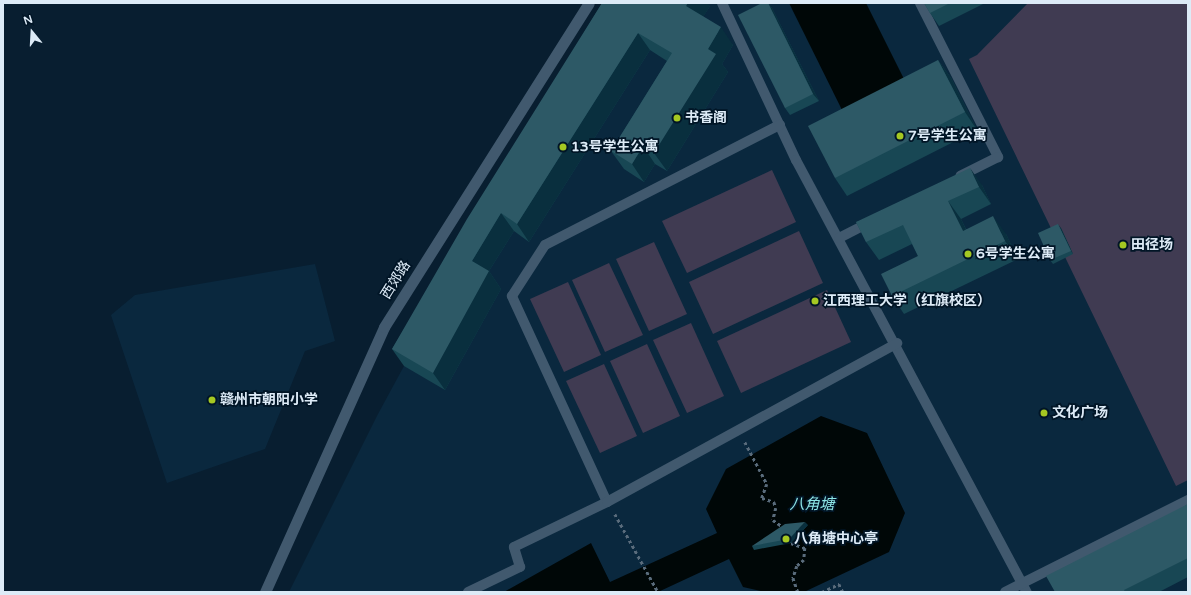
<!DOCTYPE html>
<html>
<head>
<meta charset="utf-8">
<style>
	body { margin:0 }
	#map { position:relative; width:1191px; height:595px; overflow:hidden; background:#081e30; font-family:"Varela Round","Noto Sans SC",sans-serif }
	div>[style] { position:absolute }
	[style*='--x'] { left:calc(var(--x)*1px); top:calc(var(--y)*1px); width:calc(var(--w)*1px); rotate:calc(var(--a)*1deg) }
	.built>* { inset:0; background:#0a283e }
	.green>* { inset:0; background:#403b52 }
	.water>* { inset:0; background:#000707 }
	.path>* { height:2.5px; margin-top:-1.25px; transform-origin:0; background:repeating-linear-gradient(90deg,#5a6c7c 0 3px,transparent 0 6px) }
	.service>* { height:10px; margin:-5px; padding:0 5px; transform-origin:5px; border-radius:5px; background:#41596e }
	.tertiary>* { height:11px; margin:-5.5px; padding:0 5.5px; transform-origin:5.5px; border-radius:5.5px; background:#41596e }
	.wall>* { inset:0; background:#184754 }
	.shaded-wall>* { inset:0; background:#092f3e }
	.building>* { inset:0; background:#2d5966 }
	.dots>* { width:11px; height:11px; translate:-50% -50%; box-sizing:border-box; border:2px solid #011526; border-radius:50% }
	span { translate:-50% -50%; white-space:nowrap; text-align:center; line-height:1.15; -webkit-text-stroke:3.5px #011526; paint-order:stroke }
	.poi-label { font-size:14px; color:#ddebf7; font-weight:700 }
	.left { translate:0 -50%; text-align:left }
	.street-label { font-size:14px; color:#ddebf7 }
	.water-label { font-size:15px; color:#8ee6e6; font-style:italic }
	.frame { position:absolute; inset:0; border:4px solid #ddebf7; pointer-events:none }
	.north { position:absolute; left:12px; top:12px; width:40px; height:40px; -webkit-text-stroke:3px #011526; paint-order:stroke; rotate:342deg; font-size:11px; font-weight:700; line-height:16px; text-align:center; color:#ddebf7 }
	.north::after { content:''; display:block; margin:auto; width:14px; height:18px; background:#ddebf7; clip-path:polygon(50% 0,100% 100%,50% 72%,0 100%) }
</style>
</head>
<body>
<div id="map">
	<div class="built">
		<i style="clip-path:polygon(628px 3px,1188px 3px,1188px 592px,289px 592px,378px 414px,404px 366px,480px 236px)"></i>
		<i style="clip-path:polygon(315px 264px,335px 341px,305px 351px,265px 449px,167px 483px,111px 315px,135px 295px)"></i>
	</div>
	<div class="green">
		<i style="clip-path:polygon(1028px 3px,1188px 3px,1188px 480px,1176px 486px,969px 59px,977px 55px)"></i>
		<i style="clip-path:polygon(772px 170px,796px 222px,687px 273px,662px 221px)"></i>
		<i style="clip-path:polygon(799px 231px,823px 283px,713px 334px,689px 282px)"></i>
		<i style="clip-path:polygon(654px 242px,687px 314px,649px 331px,616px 259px)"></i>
		<i style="clip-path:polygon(609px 263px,643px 335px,605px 352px,572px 280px)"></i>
		<i style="clip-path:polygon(568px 282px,601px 355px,564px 372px,530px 299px)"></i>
		<i style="clip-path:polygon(827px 290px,851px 342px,741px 393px,717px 341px)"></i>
		<i style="clip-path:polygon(691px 323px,724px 396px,687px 413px,653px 340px)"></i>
		<i style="clip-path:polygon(647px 344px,680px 416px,643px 433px,610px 361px)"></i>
		<i style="clip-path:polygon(604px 364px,637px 436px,600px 453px,566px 381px)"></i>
	</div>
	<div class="water">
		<i style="clip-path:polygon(789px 3px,866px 3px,905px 81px,843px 112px)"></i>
		<i style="clip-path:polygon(821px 416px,867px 433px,905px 513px,889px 552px,804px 592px,765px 592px,743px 587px,729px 559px,658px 592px,504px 592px,591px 543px,610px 582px,717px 533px,706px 509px,726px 469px)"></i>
	</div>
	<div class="path">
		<i style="--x:745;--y:442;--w:47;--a:62.4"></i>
		<i style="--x:767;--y:484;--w:15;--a:110"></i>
		<i style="--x:762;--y:498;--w:13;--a:18"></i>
		<i style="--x:774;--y:502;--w:6;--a:72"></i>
		<i style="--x:776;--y:508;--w:12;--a:104"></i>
		<i style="--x:773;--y:520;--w:12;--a:35"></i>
		<i style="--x:615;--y:514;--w:89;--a:61.1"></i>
		<i style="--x:791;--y:543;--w:15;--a:20"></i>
		<i style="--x:805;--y:548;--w:12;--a:95"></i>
		<i style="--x:804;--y:560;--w:9;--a:139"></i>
		<i style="--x:797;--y:566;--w:13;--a:108"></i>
		<i style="--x:793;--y:578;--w:15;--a:70"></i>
		<i style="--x:822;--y:592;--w:19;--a:-25"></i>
		<i style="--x:839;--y:584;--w:9;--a:63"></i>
	</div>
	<div class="service">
		<i style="--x:722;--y:3;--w:174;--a:64.8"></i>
		<i style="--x:796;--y:160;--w:490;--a:61.9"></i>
		<i style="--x:920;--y:3;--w:173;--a:63.1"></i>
		<i style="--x:998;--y:157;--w:42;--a:153.4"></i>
		<i style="--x:839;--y:238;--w:36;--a:-27"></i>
		<i style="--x:607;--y:502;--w:227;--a:-114.8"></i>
		<i style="--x:512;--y:296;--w:61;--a:-57.1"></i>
		<i style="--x:545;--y:245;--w:264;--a:-27.1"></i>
		<i style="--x:468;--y:592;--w:58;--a:-25.7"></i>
		<i style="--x:520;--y:567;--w:21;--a:-107"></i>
		<i style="--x:514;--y:547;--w:103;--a:-25.8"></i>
		<i style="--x:607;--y:502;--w:331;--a:-28.7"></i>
		<i style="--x:1005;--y:592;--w:205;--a:-26.7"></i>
	</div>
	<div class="tertiary">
		<i style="--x:265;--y:592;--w:290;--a:-65.8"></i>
		<i style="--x:384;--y:327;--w:383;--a:-57.7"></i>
	</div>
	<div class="wall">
		<i style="clip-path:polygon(602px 3px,710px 6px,703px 17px,733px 45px,722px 64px,728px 72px,667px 171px,655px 164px,644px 182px,624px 169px,611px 151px,667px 61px,650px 50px,529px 242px,514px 231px,489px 271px,501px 289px,445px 390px,404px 366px,392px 349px)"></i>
		<i style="clip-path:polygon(762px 3px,768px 3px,772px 8px,819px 101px,790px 115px,785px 108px)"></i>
		<i style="clip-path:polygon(924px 3px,985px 3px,939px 26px,930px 13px)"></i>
		<i style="clip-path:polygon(938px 60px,951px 78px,977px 130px,847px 196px,835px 178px)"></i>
		<i style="clip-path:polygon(982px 185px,991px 204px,961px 219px,966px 229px,1006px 234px,1018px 259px,904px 314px,892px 296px,918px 256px,912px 244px,879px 260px,866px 242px,856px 222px)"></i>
		<i style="clip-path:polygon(1061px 228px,1073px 254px,1053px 264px,1050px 260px)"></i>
		<i style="clip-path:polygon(1188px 504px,1188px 577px,1159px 592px,1055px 592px)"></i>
		<i style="clip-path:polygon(808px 525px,791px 543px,754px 550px,752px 546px)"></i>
	</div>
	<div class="shaded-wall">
		<i style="clip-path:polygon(688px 3px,708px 3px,710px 6px,699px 24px,686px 6px)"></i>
		<i style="clip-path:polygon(768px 3px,772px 8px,819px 101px,813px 94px)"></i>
		<i style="clip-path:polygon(721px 27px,733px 45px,722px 64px,728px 72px,667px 171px,654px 153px,708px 49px)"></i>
		<i style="clip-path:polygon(638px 33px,650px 50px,529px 242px,517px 224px)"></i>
		<i style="clip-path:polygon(938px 60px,951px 78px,977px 130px,965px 112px)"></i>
		<i style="clip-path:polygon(643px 146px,655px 164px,644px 182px,632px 164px)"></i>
		<i style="clip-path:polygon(970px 168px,982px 185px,991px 204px,979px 187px)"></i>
		<i style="clip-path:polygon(948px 201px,961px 219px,975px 249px,963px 231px)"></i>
		<i style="clip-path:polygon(501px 213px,514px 231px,489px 271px,501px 289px,445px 390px,433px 373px,472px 261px)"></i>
		<i style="clip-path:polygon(993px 216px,1006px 234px,1018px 259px,1005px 241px)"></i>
		<i style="clip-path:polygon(1058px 224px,1061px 228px,1073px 254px,1071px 251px)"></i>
		<i style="clip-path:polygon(805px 522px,808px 525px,791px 543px,789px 539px)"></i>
	</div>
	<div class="building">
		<i style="clip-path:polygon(602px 3px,688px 3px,686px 6px,721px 27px,708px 49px,716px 54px,654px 153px,643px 146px,632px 164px,611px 151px,672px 53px,638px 33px,517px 224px,501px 213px,472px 261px,489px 271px,433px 373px,392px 349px,467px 219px)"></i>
		<i style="clip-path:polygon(762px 3px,768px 3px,813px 94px,785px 108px,738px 15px)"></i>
		<i style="clip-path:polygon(924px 3px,950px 3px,930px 13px)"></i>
		<i style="clip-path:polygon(938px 60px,965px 112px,835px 178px,808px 126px)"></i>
		<i style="clip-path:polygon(970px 168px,979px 187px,948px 201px,963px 231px,993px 216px,1005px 241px,892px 296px,881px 274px,918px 256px,903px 225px,866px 242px,856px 222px)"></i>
		<i style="clip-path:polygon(1058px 224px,1071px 251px,1050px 260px,1038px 233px)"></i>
		<i style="clip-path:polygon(1188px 504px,1188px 558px,1124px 590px,1125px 592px,1055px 592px,1046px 576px)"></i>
		<i style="clip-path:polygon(805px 522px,789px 539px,752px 546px,785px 524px)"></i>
	</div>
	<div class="dots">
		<i style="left:677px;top:118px;background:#a5c822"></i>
		<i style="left:900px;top:136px;background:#a5c822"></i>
		<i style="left:563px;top:147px;background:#a5c822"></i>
		<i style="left:1123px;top:245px;background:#a5c822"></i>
		<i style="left:968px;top:254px;background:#a5c822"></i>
		<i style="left:815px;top:301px;background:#a5c822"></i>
		<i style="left:212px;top:400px;background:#a5c822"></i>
		<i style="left:1044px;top:413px;background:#a5c822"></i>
		<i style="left:786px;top:539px;background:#a5c822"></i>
	</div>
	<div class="poi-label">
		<span class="left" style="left:685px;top:118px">书香阁</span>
		<span class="left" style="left:908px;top:136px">7号学生公寓</span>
		<span class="left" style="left:571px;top:147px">13号学生公寓</span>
		<span class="left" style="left:1131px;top:245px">田径场</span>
		<span class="left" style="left:976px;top:254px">6号学生公寓</span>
		<span class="left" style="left:823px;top:301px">江西理工大学（红旗校区）</span>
		<span class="left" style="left:220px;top:400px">赣州市朝阳小学</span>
		<span class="left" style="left:1052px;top:413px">文化广场</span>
		<span class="left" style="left:794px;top:539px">八角塘中心亭</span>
	</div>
	<div class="street-label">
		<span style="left:396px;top:280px;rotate:-58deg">西郊路</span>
	</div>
	<div class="water-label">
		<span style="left:812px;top:505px">八角塘</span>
	</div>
	<div class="frame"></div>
	<div class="north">N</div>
</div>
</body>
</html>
